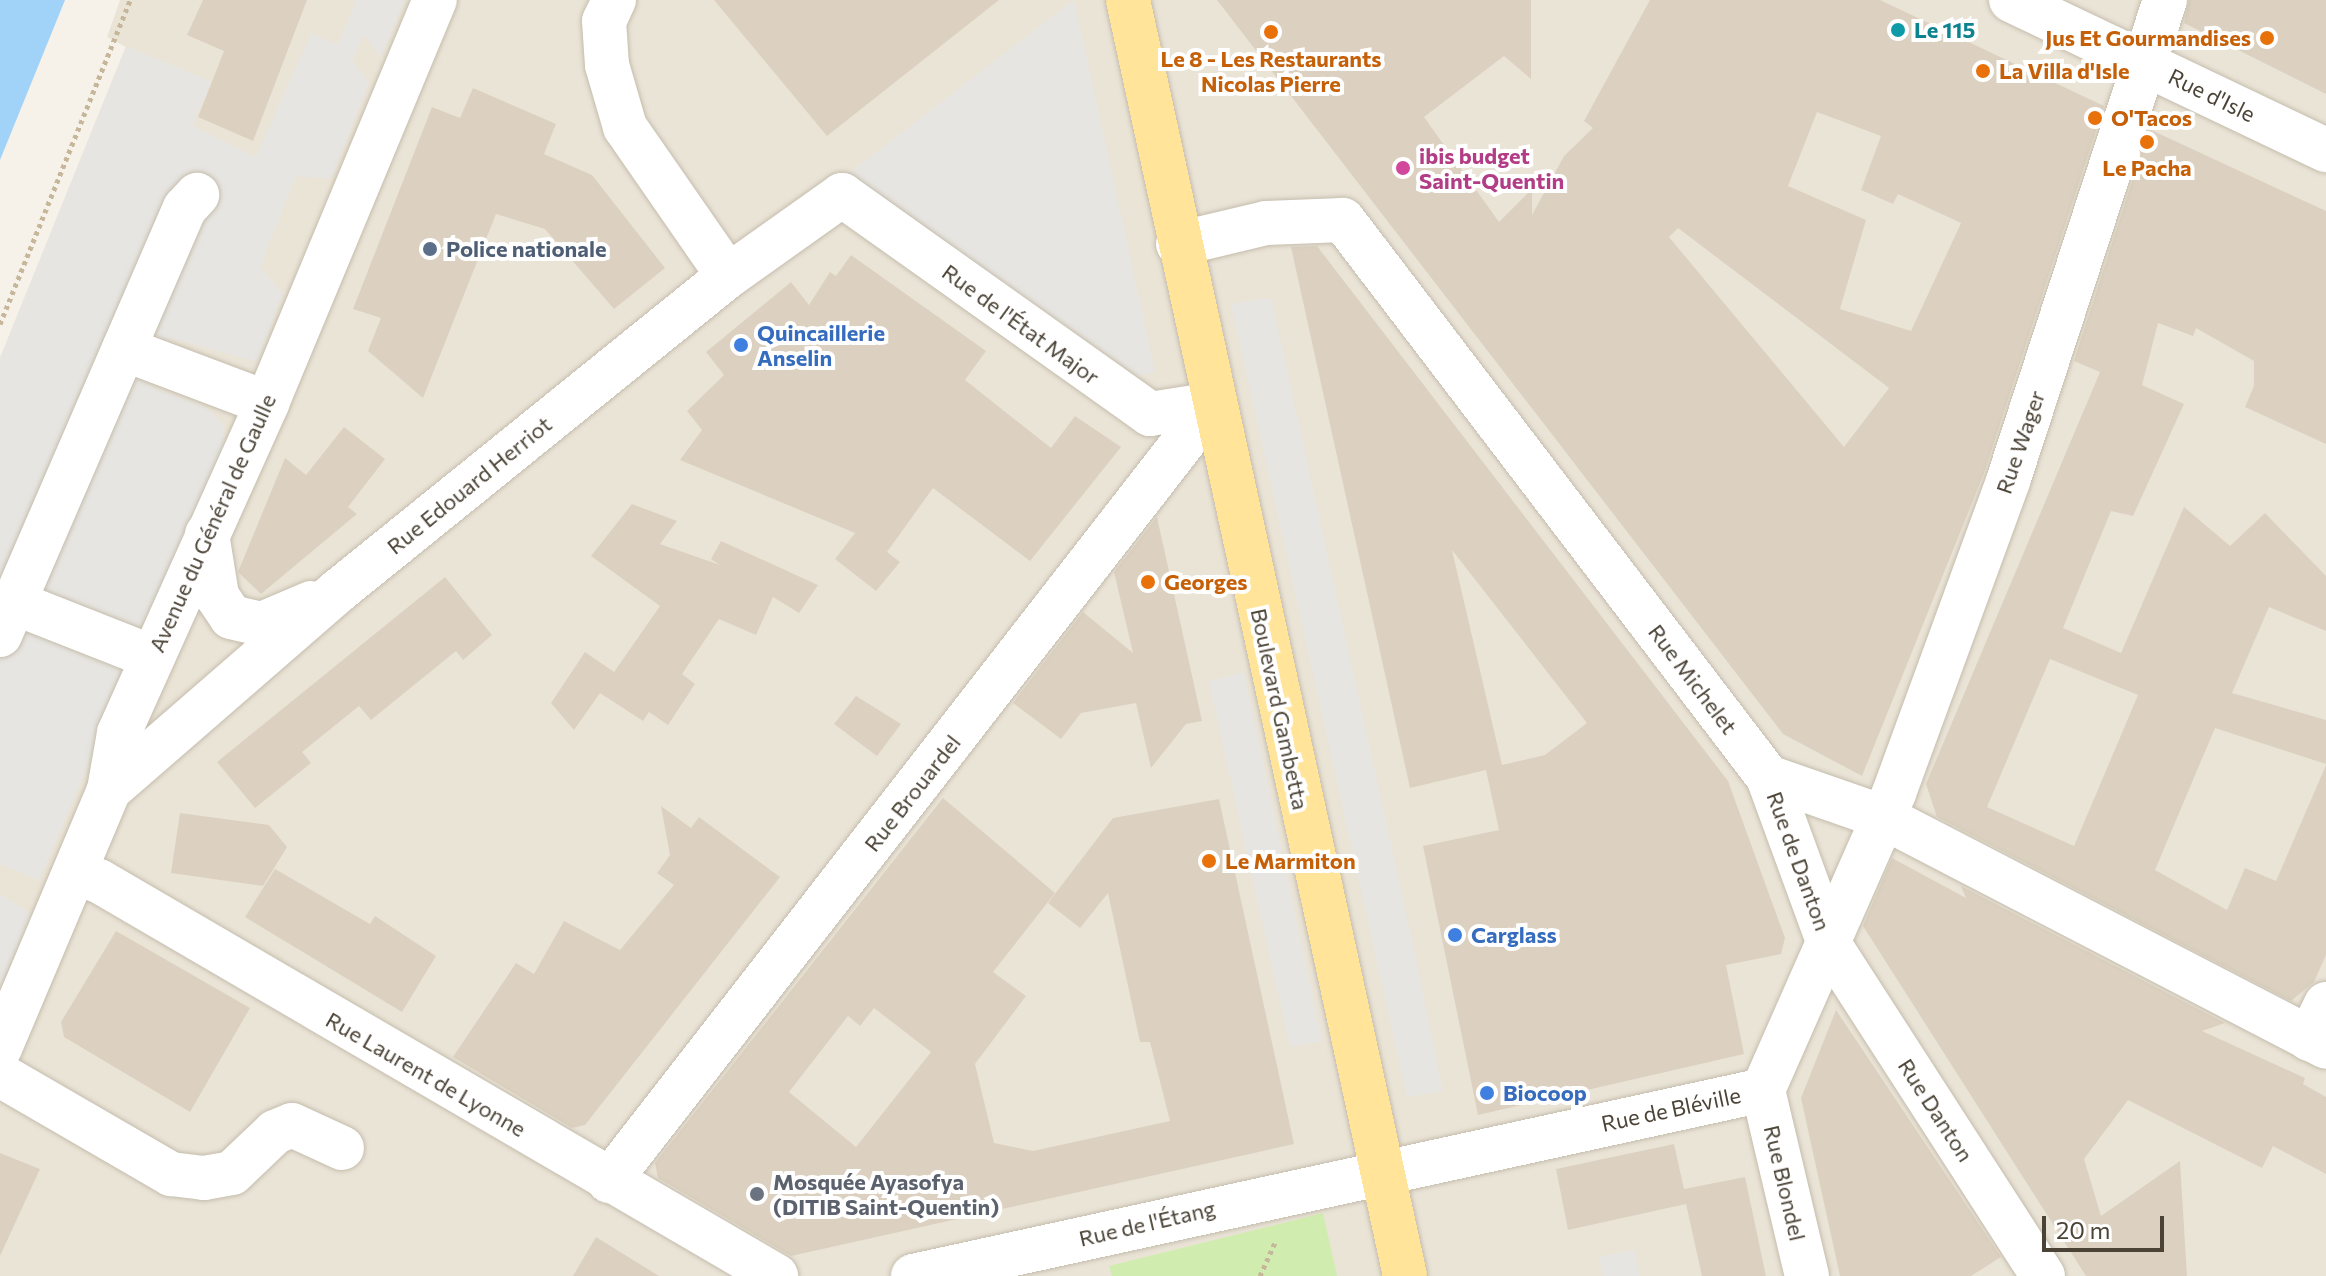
<!DOCTYPE html>
<html>
<head>
<meta charset="utf-8">
<style>
	body { margin:0 }
	#map { position:relative; width:2326px; height:1276px; overflow:hidden; background:#f6f2e9; font-family:Commissioner,sans-serif }
	div>[style] { position:absolute }
	[style*='--x'] { left:calc(var(--x)*1px); top:calc(var(--y)*1px); width:calc(var(--w)*1px); rotate:calc(var(--a)*1deg) }
	.residential>* { inset:0; background:#eae4d7 }
	.green>* { inset:0; background:#d0edaf }
	.parking>* { inset:0; background:#e7e5e1 }
	.water>* { inset:0; background:#a1d2f7 }
	.building>* { inset:0; background:#dcd1c0 }
	.path>* { height:5px; margin-top:-2.5px; transform-origin:0; background:repeating-linear-gradient(90deg,#c6b79a 0 4px,transparent 0 8px) }
	.roads { filter:drop-shadow(0 0 2px #c5bdad) drop-shadow(0 0 2px #c5bdad) }
	.minor>* { height:44px; margin:-22px; padding:0 22px; transform-origin:22px; border-radius:22px; background:#fff }
	.major>* { height:44px; margin:-22px; padding:0 22px; transform-origin:22px; border-radius:22px; background:#ffe499 }
	.dots>* { width:22px; height:22px; translate:-50% -50%; box-sizing:border-box; border:4px solid #fff; border-radius:50% }
	span { translate:-50% -50%; white-space:nowrap; text-align:center; line-height:1.15; -webkit-text-stroke:8px #fff; paint-order:stroke }
	.culture-label { font-size:22px; color:#0d838f; font-weight:700 }
	.left { translate:0 -50%; text-align:left }
	.food-label { font-size:22px; color:#c56008; font-weight:700 }
	.right { translate:-100% -50%; text-align:right }
	.street-label { font-size:22px; color:#4b4336 }
	.hotel-label { font-size:22px; color:#b23c85; font-weight:700 }
	.service-label { font-size:22px; color:#4e5e75; font-weight:700 }
	.shop-label { font-size:22px; color:#366cbe; font-weight:700 }
	.worship-label { font-size:22px; color:#5b616d; font-weight:700 }
	.scale { position:absolute; left:2042px; top:1216px; width:122px; height:36px; box-sizing:border-box; border:4px solid #4b4336; border-top:0; padding-left:10px; font-size:24px; line-height:28px; white-space:nowrap; color:#4b4336; -webkit-text-stroke:6px #fff; paint-order:stroke }
</style>
</head>
<body>
<div id="map">
	<div class="residential">
		<i style="clip-path:polygon(120px 0,2326px 0,2326px 1276px,0 1276px,0 358px,126px 47px,107px 37px)"></i>
	</div>
	<div class="green">
		<i style="clip-path:polygon(1323px 1213px,1337px 1276px,1112px 1276px,1109px 1266px)"></i>
	</div>
	<div class="parking">
		<i style="clip-path:polygon(357px 0,405px 0,381px 57px,364px 35px,352px 60px,369px 83px,331px 179px,296px 176px,260px 267px,283px 294px,257px 362px,170px 338px,150px 386px,207px 408px,224px 425px,225px 447px,39px 880px,0 864px,0 358px,126px 46px,212px 82px,192px 125px,256px 157px,311px 33px,338px 45px)"></i>
		<i style="clip-path:polygon(1074px 0,1155px 372px,1138px 376px,848px 174px)"></i>
		<i style="clip-path:polygon(1271px 298px,1408px 923px,1443px 1091px,1407px 1097px,1231px 304px)"></i>
		<i style="clip-path:polygon(1244px 672px,1322px 1041px,1290px 1047px,1209px 681px)"></i>
		<i style="clip-path:polygon(0 894px,31px 914px,0 988px)"></i>
		<i style="clip-path:polygon(1634px 1250px,1640px 1276px,1603px 1276px,1599px 1257px)"></i>
	</div>
	<div class="water">
		<i style="clip-path:polygon(0 0,65px 0,0 160px)"></i>
	</div>
	<div class="building">
		<i style="clip-path:polygon(203px 0,307px 0,253px 141px,198px 117px,224px 51px,187px 35px)"></i>
		<i style="clip-path:polygon(714px 0,999px 0,827px 136px)"></i>
		<i style="clip-path:polygon(evenodd,1217px 0,1531px 0,1531px 79px,1504px 56px,1424px 117px,1499px 222px,1532px 189px,1532px 215px,1564px 156px,1593px 128px,1584px 121px,1650px 0,1880px 0,2104px 106px,1984px 473px,1862px 776px,1783px 734px,1217px 0,1817px 112px,1881px 136px,1861px 190px,1893px 204px,1898px 194px,1961px 223px,1911px 331px,1840px 309px,1866px 220px,1788px 186px,1817px 112px,1217px 0,1678px 228px,1889px 388px,1844px 447px,1669px 237px,1678px 228px)"></i>
		<i style="clip-path:polygon(2189px 0,2326px 0,2326px 94px,2184px 23px)"></i>
		<i style="clip-path:polygon(473px 88px,556px 124px,544px 154px,592px 175px,665px 268px,614px 309px,545px 229px,496px 214px,423px 398px,368px 351px,381px 318px,353px 309px,432px 107px,460px 118px)"></i>
		<i style="clip-path:polygon(evenodd,2149px 129px,2326px 211px,2326px 444px,2245px 407px,2254px 386px,2254px 361px,2196px 328px,2193px 336px,2158px 323px,2142px 385px,2184px 404px,2133px 516px,2111px 511px,2063px 628px,2121px 653px,2184px 507px,2230px 546px,2265px 513px,2326px 576px,2326px 631px,2269px 607px,2232px 693px,2326px 720px,2326px 764px,2215px 728px,2155px 870px,2227px 910px,2245px 868px,2276px 881px,2326px 765px,2326px 955px,2314px 982px,2291px 1001px,1937px 817px,1926px 784px,2100px 372px,2074px 361px,2149px 129px,2050px 659px,2138px 695px,2074px 846px,1987px 807px,2050px 659px)"></i>
		<i style="clip-path:polygon(evenodd,1317px 246px,1728px 781px,1785px 938px,1781px 954px,1726px 965px,1744px 1054px,1478px 1115px,1423px 846px,1499px 830px,1486px 770px,1410px 788px,1291px 247px,1317px 246px,1452px 550px,1587px 723px,1545px 755px,1502px 765px,1452px 550px)"></i>
		<i style="clip-path:polygon(851px 255px,986px 351px,965px 380px,1051px 448px,1075px 416px,1121px 447px,1030px 561px,933px 488px,887px 552px,900px 562px,876px 591px,835px 559px,855px 533px,680px 460px,702px 430px,687px 411px,724px 375px,706px 352px,791px 282px,809px 305px,830px 272px,836px 276px)"></i>
		<i style="clip-path:polygon(344px 427px,385px 459px,348px 507px,357px 514px,261px 594px,238px 572px,285px 458px,306px 475px)"></i>
		<i style="clip-path:polygon(632px 504px,677px 521px,660px 544px,720px 565px,711px 559px,721px 541px,818px 585px,799px 613px,773px 597px,756px 635px,719px 619px,682px 674px,695px 684px,668px 725px,649px 712px,643px 721px,600px 693px,574px 730px,551px 703px,585px 652px,614px 672px,660px 606px,591px 556px)"></i>
		<i style="clip-path:polygon(1157px 517px,1202px 721px,1186px 724px,1151px 768px,1136px 703px,1081px 713px,1061px 739px,1013px 703px,1083px 612px,1133px 653px,1114px 572px)"></i>
		<i style="clip-path:polygon(445px 577px,492px 635px,463px 660px,456px 651px,371px 720px,359px 706px,302px 752px,311px 763px,255px 808px,217px 762px)"></i>
		<i style="clip-path:polygon(856px 696px,901px 724px,877px 756px,834px 724px)"></i>
		<i style="clip-path:polygon(evenodd,943px 798px,1055px 893px,993px 972px,1026px 996px,975px 1064px,994px 1143px,1033px 1151px,1170px 1121px,1150px 1042px,1140px 1042px,1108px 893px,1080px 928px,1048px 903px,1113px 818px,1219px 799px,1294px 1144px,791px 1256px,658px 1178px,655px 1163px,943px 798px,874px 1008px,931px 1052px,856px 1147px,789px 1092px,848px 1016px,860px 1026px,874px 1008px)"></i>
		<i style="clip-path:polygon(661px 806px,691px 828px,699px 817px,780px 877px,585px 1125px,572px 1128px,453px 1057px,516px 963px,534px 974px,564px 921px,620px 950px,674px 885px,657px 873px,670px 855px)"></i>
		<i style="clip-path:polygon(180px 813px,269px 825px,287px 847px,263px 886px,171px 873px)"></i>
		<i style="clip-path:polygon(1892px 858px,1966px 898px,1961px 886px,2225px 1023px,2202px 1031px,2305px 1078px,2303px 1084px,2326px 1097px,2326px 1174px,2273px 1146px,2262px 1168px,2128px 1100px,2084px 1159px,2101px 1216px,2180px 1161px,2187px 1276px,2086px 1276px,1863px 926px)"></i>
		<i style="clip-path:polygon(275px 869px,370px 924px,375px 916px,436px 956px,402px 1012px,245px 917px)"></i>
		<i style="clip-path:polygon(116px 931px,250px 1008px,190px 1112px,64px 1037px,61px 1022px)"></i>
		<i style="clip-path:polygon(1836px 1010px,2001px 1257px,1971px 1276px,1840px 1276px,1801px 1098px)"></i>
		<i style="clip-path:polygon(1674px 1144px,1684px 1189px,1745px 1177px,1766px 1276px,1702px 1276px,1686px 1204px,1568px 1230px,1556px 1169px)"></i>
		<i style="clip-path:polygon(0 1153px,40px 1169px,0 1256px)"></i>
		<i style="clip-path:polygon(596px 1237px,659px 1276px,573px 1276px)"></i>
	</div>
	<div class="path">
		<i style="--x:0;--y:324;--w:349;--a:-68.1"></i>
		<i style="--x:1260;--y:1276;--w:39;--a:-66"></i>
	</div>
	<div class="roads">
		<div class="minor">
			<i style="--x:614;--y:0;--w:23;--a:115"></i>
			<i style="--x:604;--y:21;--w:44;--a:86.1"></i>
			<i style="--x:607;--y:65;--w:65;--a:73.8"></i>
			<i style="--x:625;--y:127;--w:181;--a:55.3"></i>
			<i style="--x:2011;--y:0;--w:349;--a:25.5"></i>
			<i style="--x:1178;--y:244;--w:90;--a:-13.4"></i>
			<i style="--x:1266;--y:223;--w:77;--a:-2.2"></i>
			<i style="--x:1343;--y:220;--w:701;--a:52.66"></i>
			<i style="--x:1768;--y:777;--w:122;--a:19.2"></i>
			<i style="--x:1883;--y:817;--w:499;--a:27.4"></i>
			<i style="--x:124;--y:349;--w:153;--a:20.7"></i>
			<i style="--x:207;--y:534;--w:63;--a:80.8"></i>
			<i style="--x:217;--y:596;--w:25;--a:56"></i>
			<i style="--x:231;--y:617;--w:32;--a:13"></i>
			<i style="--x:262;--y:624;--w:53;--a:-23.2"></i>
			<i style="--x:15;--y:603;--w:147;--a:21.5"></i>
			<i style="--x:0;--y:635;--w:465;--a:-66.6"></i>
			<i style="--x:185;--y:208;--w:18;--a:-47"></i>
			<i style="--x:1768;--y:777;--w:178;--a:69.9"></i>
			<i style="--x:1829;--y:944;--w:395;--a:57.2"></i>
			<i style="--x:109;--y:790;--w:303;--a:-41"></i>
			<i style="--x:338;--y:591;--w:501;--a:-38.93"></i>
			<i style="--x:728;--y:276;--w:140;--a:-35.4"></i>
			<i style="--x:842;--y:195;--w:378;--a:35.4"></i>
			<i style="--x:1150;--y:414;--w:64;--a:-9"></i>
			<i style="--x:76;--y:874;--w:24;--a:17"></i>
			<i style="--x:99;--y:881;--w:784;--a:30.26"></i>
			<i style="--x:2309;--y:1039;--w:39;--a:-64"></i>
			<i style="--x:0;--y:1048;--w:280;--a:-67.1"></i>
			<i style="--x:109;--y:790;--w:58;--a:-80"></i>
			<i style="--x:119;--y:733;--w:362;--a:-65.8"></i>
			<i style="--x:267;--y:403;--w:437;--a:-67.4"></i>
			<i style="--x:0;--y:1075;--w:198;--a:30.1"></i>
			<i style="--x:171;--y:1174;--w:33;--a:7"></i>
			<i style="--x:204;--y:1178;--w:28;--a:-10"></i>
			<i style="--x:232;--y:1173;--w:59;--a:-43.6"></i>
			<i style="--x:275;--y:1132;--w:18;--a:-22"></i>
			<i style="--x:292;--y:1125;--w:55;--a:24.7"></i>
			<i style="--x:1763;--y:1090;--w:191;--a:76.7"></i>
			<i style="--x:609;--y:1181;--w:984;--a:-52.14"></i>
			<i style="--x:913;--y:1276;--w:870;--a:-12.34"></i>
			<i style="--x:1763;--y:1090;--w:325;--a:-66.2"></i>
			<i style="--x:1894;--y:793;--w:332;--a:-69.9"></i>
			<i style="--x:2008;--y:481;--w:506;--a:-71.92"></i>
		</div>
		<div class="major">
			<i style="--x:1128;--y:0;--w:1306;--a:77.75"></i>
		</div>
	</div>
	<div class="dots">
		<i style="left:1898px;top:30px;background:#0f9aa8"></i>
		<i style="left:1271px;top:32px;background:#e8710a"></i>
		<i style="left:2267px;top:38px;background:#e8710a"></i>
		<i style="left:1983px;top:71px;background:#e8710a"></i>
		<i style="left:2095px;top:118px;background:#e8710a"></i>
		<i style="left:2147px;top:142px;background:#e8710a"></i>
		<i style="left:1403px;top:168px;background:#d1479c"></i>
		<i style="left:430px;top:249px;background:#5c6f8a"></i>
		<i style="left:741px;top:345px;background:#3f7fe0"></i>
		<i style="left:1148px;top:582px;background:#e8710a"></i>
		<i style="left:1209px;top:861px;background:#e8710a"></i>
		<i style="left:1455px;top:935px;background:#3f7fe0"></i>
		<i style="left:1487px;top:1093px;background:#3f7fe0"></i>
		<i style="left:757px;top:1194px;background:#6b7280"></i>
	</div>
	<div class="culture-label">
		<span class="left" style="left:1914px;top:30px">Le 115</span>
	</div>
	<div class="food-label">
		<span class="right" style="left:2251px;top:38px">Jus Et Gourmandises</span>
		<span style="left:1271px;top:71px">Le 8 - Les Restaurants<br>Nicolas Pierre</span>
		<span class="left" style="left:1999px;top:71px">La Villa d'Isle</span>
		<span class="left" style="left:2111px;top:118px">O'Tacos</span>
		<span style="left:2147px;top:168px">Le Pacha</span>
		<span class="left" style="left:1164px;top:582px">Georges</span>
		<span class="left" style="left:1225px;top:861px">Le Marmiton</span>
	</div>
	<div class="street-label">
		<span style="left:2212px;top:95px;rotate:26deg">Rue d'Isle</span>
		<span style="left:1021px;top:324px;rotate:36deg">Rue de l'État Major</span>
		<span style="left:2020px;top:442px;rotate:-71deg">Rue Wager</span>
		<span style="left:469px;top:485px;rotate:-39deg">Rue Edouard Herriot</span>
		<span style="left:212px;top:523px;rotate:-66deg">Avenue du Général de Gaulle</span>
		<span style="left:1693px;top:679px;rotate:53deg">Rue Michelet</span>
		<span style="left:1280px;top:709px;rotate:78deg">Boulevard Gambetta</span>
		<span style="left:912px;top:793px;rotate:-52deg">Rue Brouardel</span>
		<span style="left:1799px;top:861px;rotate:70deg">Rue de Danton</span>
		<span style="left:426px;top:1074px;rotate:30deg">Rue Laurent de Lyonne</span>
		<span style="left:1671px;top:1109px;rotate:-12deg">Rue de Bléville</span>
		<span style="left:1936px;top:1110px;rotate:57deg">Rue Danton</span>
		<span style="left:1785px;top:1183px;rotate:77deg">Rue Blondel</span>
		<span style="left:1147px;top:1223px;rotate:-13deg">Rue de l'Étang</span>
	</div>
	<div class="hotel-label">
		<span class="left" style="left:1419px;top:168px">ibis budget<br>Saint-Quentin</span>
	</div>
	<div class="service-label">
		<span class="left" style="left:446px;top:249px">Police nationale</span>
	</div>
	<div class="shop-label">
		<span class="left" style="left:757px;top:345px">Quincaillerie<br>Anselin</span>
		<span class="left" style="left:1471px;top:935px">Carglass</span>
		<span class="left" style="left:1503px;top:1093px">Biocoop</span>
	</div>
	<div class="worship-label">
		<span class="left" style="left:773px;top:1194px">Mosquée Ayasofya<br>(DITIB Saint-Quentin)</span>
	</div>
	<div class="scale">20 m</div>
</div>
</body>
</html>
